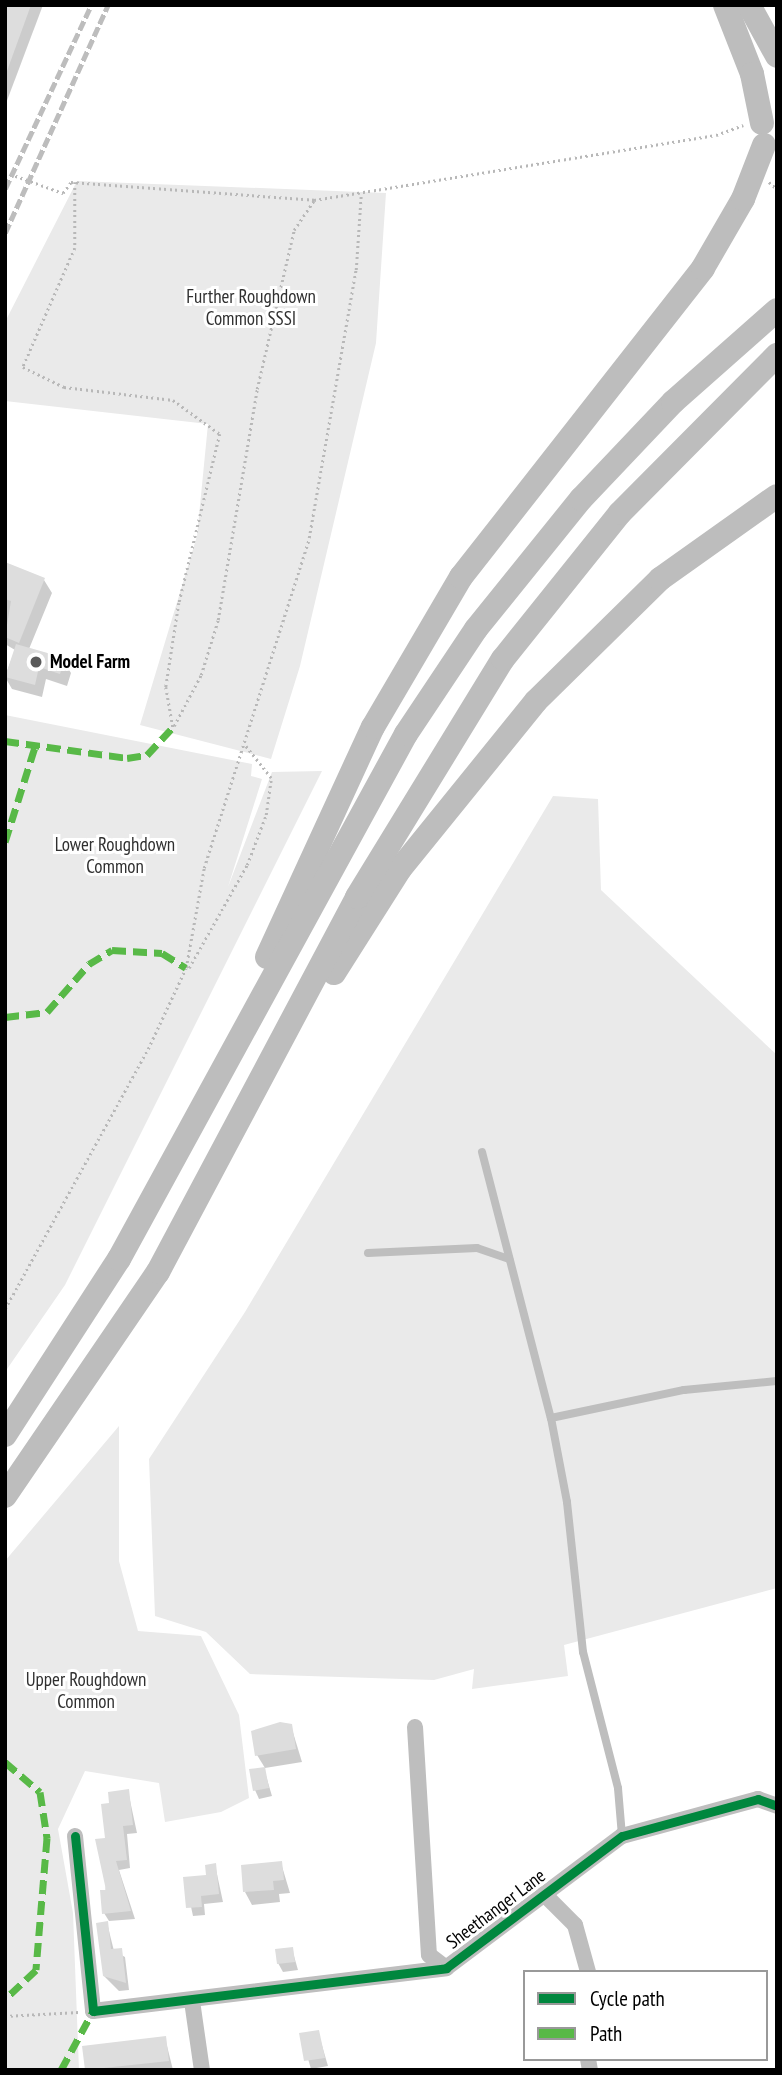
<!DOCTYPE html>
<html>
<head>
<meta charset="utf-8">
<style>
	body { margin:0 }
	#map { position:relative; width:782px; height:2075px; overflow:hidden; background:#fff; font-family:"PT Sans Narrow",sans-serif }
	div>[style] { position:absolute }
	[style*='--x'] { left:calc(var(--x)*1px); top:calc(var(--y)*1px); width:calc(var(--w)*1px); rotate:calc(var(--a)*1deg) }
	.green>* { inset:0; background:#eaeaea }
	.shadow>* { inset:0; background:#0003 }
	.building>* { inset:0; background:#ddd }
	.path>* { height:2.5px; margin-top:-1.25px; transform-origin:0; background:repeating-linear-gradient(90deg,#b8b8b8 0 2px,transparent 0 5.5px) }
	.service>* { height:8px; margin:-4px; padding:0 4px; transform-origin:4px; border-radius:4px; background:#bebebe }
	.minor>* { height:16px; margin:-8px; padding:0 8px; transform-origin:8px; border-radius:8px; background:#bebebe }
	.trunk>* { height:24px; margin:-12px; padding:0 12px; transform-origin:12px; border-radius:12px; background:#bdbdbd }
	.rail>* { height:4.5px; margin-top:-2.25px; transform-origin:0; background:repeating-linear-gradient(90deg,#bdbdbd 0 10px,transparent 0 13.5px) }
	.quiet>* { height:7px; margin-top:-3.5px; transform-origin:0; background:repeating-linear-gradient(90deg,#58b947 0 14px,transparent 0 21px) }
	.cycleway>* { height:9px; margin:-4.5px; padding:0 4.5px; transform-origin:4.5px; border-radius:4.5px; background:#00873e }
	.dots>* { width:19px; height:19px; translate:-50% -50%; box-sizing:border-box; border:4px solid #fff; border-radius:50% }
	span { translate:-50% -50%; white-space:nowrap; text-align:center; line-height:1.15; -webkit-text-stroke:6px #fff; paint-order:stroke }
	.park-label { font-size:19px; color:#303030 }
	.poi-label { font-size:19px; color:#000; font-weight:700 }
	.left { translate:0 -50%; text-align:left }
	.street-label { font-size:19px; color:#000 }
	.frame { position:absolute; inset:0; border:7px solid #000; pointer-events:none }
	.legend { position:absolute; left:523px; top:1970px; width:245px; height:91px; box-sizing:border-box; background:#fff; border:2px solid #999; margin:0; padding:9px 12px; list-style:none; font-size:21px; color:#000 }
	.legend li { display:flex; align-items:center; gap:14px; height:35px }
	.legend b { width:35px; border:2px solid #999 }
</style>
</head>
<body>
<div id="map">
	<div class="green">
		<i style="clip-path:polygon(77px 181px,386px 193px,376px 343px,300px 666px,271px 759px,140px 725px,197px 536px,208px 424px,5px 401px,5px 322px)"></i>
		<i style="clip-path:polygon(5px 715px,252px 764px,251px 776px,262px 779px,228px 887px,272px 772px,322px 771px,65px 1285px,5px 1372px)"></i>
		<i style="clip-path:polygon(553px 796px,598px 799px,601px 890px,777px 1055px,777px 1588px,564px 1645px,568px 1676px,472px 1689px,474px 1669px,434px 1680px,250px 1674px,206px 1632px,155px 1616px,149px 1459px,245px 1312px)"></i>
		<i style="clip-path:polygon(119px 1426px,119px 1561px,138px 1631px,201px 1636px,239px 1715px,249px 1798px,221px 1812px,165px 1822px,159px 1783px,85px 1771px,58px 1829px,73px 1913px,79px 2070px,5px 2070px,5px 1561px)"></i>
	</div>
	<div class="shadow">
		<i style="clip-path:polygon(5px 5px,43px 5px,5px 106px)"></i>
		<i style="clip-path:polygon(5px 564px,44px 580px,52px 593px,29px 649px,63px 660px,71px 673px,67px 686px,46px 679px,42px 697px,12px 689px,5px 677px,15px 650px,5px 644px)"></i>
		<i style="clip-path:polygon(291px 1726px,302px 1762px,265px 1768px,257px 1755px)"></i>
		<i style="clip-path:polygon(264px 1769px,272px 1796px,259px 1799px,255px 1790px)"></i>
		<i style="clip-path:polygon(128px 1791px,137px 1833px,127px 1834px,130px 1868px,119px 1870px,135px 1919px,109px 1921px,104px 1913px,111px 1804px)"></i>
		<i style="clip-path:polygon(281px 1863px,290px 1893px,279px 1894px,280px 1902px,252px 1905px,245px 1892px)"></i>
		<i style="clip-path:polygon(215px 1865px,223px 1902px,204px 1904px,205px 1915px,193px 1916px,185px 1879px,208px 1876px)"></i>
		<i style="clip-path:polygon(107px 1923px,114px 1951px,125px 1957px,129px 1990px,119px 1991px,104px 1976px)"></i>
		<i style="clip-path:polygon(292px 1949px,298px 1970px,283px 1972px,278px 1963px)"></i>
		<i style="clip-path:polygon(318px 2032px,328px 2066px,311px 2069px,301px 2035px)"></i>
		<i style="clip-path:polygon(165px 2038px,173px 2070px,87px 2070px)"></i>
	</div>
	<div class="building">
		<i style="clip-path:polygon(5px 5px,31px 5px,7px 71px,5px 71px)"></i>
		<i style="clip-path:polygon(5px 562px,45px 578px,19px 643px,5px 637px,11px 601px,5px 599px)"></i>
		<i style="clip-path:polygon(16px 644px,65px 658px,60px 674px,39px 667px,35px 685px,5px 677px)"></i>
		<i style="clip-path:polygon(280px 1722px,292px 1724px,296px 1749px,255px 1756px,251px 1731px)"></i>
		<i style="clip-path:polygon(265px 1767px,269px 1788px,253px 1791px,249px 1769px)"></i>
		<i style="clip-path:polygon(129px 1789px,133px 1825px,123px 1826px,127px 1860px,116px 1861px,131px 1911px,102px 1914px,100px 1890px,106px 1890px,95px 1839px,105px 1838px,101px 1804px,109px 1803px,108px 1792px)"></i>
		<i style="clip-path:polygon(282px 1861px,284px 1880px,273px 1881px,274px 1890px,243px 1892px,241px 1865px)"></i>
		<i style="clip-path:polygon(216px 1863px,219px 1894px,201px 1896px,202px 1907px,186px 1908px,183px 1877px,206px 1875px,205px 1865px)"></i>
		<i style="clip-path:polygon(108px 1921px,111px 1949px,122px 1948px,126px 1983px,103px 1976px,96px 1923px)"></i>
		<i style="clip-path:polygon(293px 1947px,295px 1962px,277px 1964px,275px 1949px)"></i>
		<i style="clip-path:polygon(319px 2030px,325px 2058px,304px 2061px,299px 2033px)"></i>
		<i style="clip-path:polygon(166px 2036px,169px 2061px,85px 2070px,82px 2046px)"></i>
	</div>
	<div class="path">
		<i style="--x:5;--y:172;--w:62;--a:19.9"></i>
		<i style="--x:63;--y:193;--w:14;--a:-54"></i>
		<i style="--x:71;--y:182;--w:244;--a:4.2"></i>
		<i style="--x:314;--y:200;--w:407;--a:-9.2"></i>
		<i style="--x:716;--y:135;--w:29;--a:-20"></i>
		<i style="--x:75;--y:182;--w:66;--a:90"></i>
		<i style="--x:75;--y:248;--w:130;--a:113.6"></i>
		<i style="--x:23;--y:367;--w:46;--a:26"></i>
		<i style="--x:64;--y:387;--w:110;--a:6.8"></i>
		<i style="--x:173;--y:400;--w:58;--a:35.9"></i>
		<i style="--x:220;--y:434;--w:174;--a:103.6"></i>
		<i style="--x:179;--y:603;--w:85;--a:98.8"></i>
		<i style="--x:166;--y:687;--w:41;--a:80.1"></i>
		<i style="--x:769;--y:182;--w:11;--a:41"></i>
		<i style="--x:174;--y:726;--w:58;--a:-62.1"></i>
		<i style="--x:201;--y:675;--w:58;--a:-72.8"></i>
		<i style="--x:218;--y:620;--w:234;--a:-80.4"></i>
		<i style="--x:257;--y:389;--w:163;--a:-76.9"></i>
		<i style="--x:294;--y:230;--w:36;--a:-56"></i>
		<i style="--x:189;--y:968;--w:118;--a:-60.6"></i>
		<i style="--x:247;--y:865;--w:53;--a:-69.2"></i>
		<i style="--x:266;--y:815;--w:37;--a:-82"></i>
		<i style="--x:271;--y:778;--w:43;--a:-128.5"></i>
		<i style="--x:5;--y:1309;--w:297;--a:-61.2"></i>
		<i style="--x:148;--y:1049;--w:89;--a:-64.9"></i>
		<i style="--x:186;--y:968;--w:102;--a:-79.8"></i>
		<i style="--x:204;--y:868;--w:346;--a:-72.3"></i>
		<i style="--x:309;--y:538;--w:272;--a:-80.1"></i>
		<i style="--x:356;--y:270;--w:76;--a:-86.2"></i>
		<i style="--x:5;--y:2016;--w:74;--a:-3.1"></i>
	</div>
	<div class="service">
		<i style="--x:482;--y:1152;--w:275;--a:75.5"></i>
		<i style="--x:368;--y:1253;--w:109;--a:-2.6"></i>
		<i style="--x:477;--y:1248;--w:34;--a:19"></i>
		<i style="--x:622;--y:1836;--w:48;--a:-94.8"></i>
		<i style="--x:618;--y:1788;--w:140;--a:-104.4"></i>
		<i style="--x:583;--y:1652;--w:151;--a:-96.1"></i>
		<i style="--x:567;--y:1502;--w:86;--a:-100.8"></i>
		<i style="--x:551;--y:1418;--w:136;--a:-11.9"></i>
		<i style="--x:684;--y:1390;--w:93;--a:-5.5"></i>
	</div>
	<div class="minor">
		<i style="--x:415;--y:1727;--w:228;--a:86.5"></i>
		<i style="--x:429;--y:1955;--w:21;--a:37"></i>
		<i style="--x:75;--y:1836;--w:176;--a:84.1"></i>
		<i style="--x:93;--y:2011;--w:356;--a:-6.9"></i>
		<i style="--x:446;--y:1968;--w:220;--a:-36.9"></i>
		<i style="--x:622;--y:1836;--w:141;--a:-15.2"></i>
		<i style="--x:758;--y:1799;--w:20;--a:20"></i>
		<i style="--x:544;--y:1894;--w:44;--a:45"></i>
		<i style="--x:575;--y:1925;--w:49;--a:74.5"></i>
		<i style="--x:192;--y:2001;--w:70;--a:81.8"></i>
		<i style="--x:588;--y:2059;--w:11;--a:80"></i>
	</div>
	<div class="trunk">
		<i style="--x:725;--y:5;--w:74;--a:68.6"></i>
		<i style="--x:752;--y:74;--w:50;--a:78.5"></i>
		<i style="--x:749;--y:5;--w:58;--a:61.2"></i>
		<i style="--x:267;--y:957;--w:253;--a:-65.3"></i>
		<i style="--x:373;--y:727;--w:174;--a:-59.6"></i>
		<i style="--x:461;--y:577;--w:392;--a:-51.9"></i>
		<i style="--x:703;--y:268;--w:80;--a:-59.9"></i>
		<i style="--x:743;--y:199;--w:58;--a:-68.7"></i>
		<i style="--x:334;--y:973;--w:123;--a:-57.6"></i>
		<i style="--x:400;--y:869;--w:216;--a:-51"></i>
		<i style="--x:536;--y:701;--w:174;--a:-44.5"></i>
		<i style="--x:660;--y:579;--w:143;--a:-35.4"></i>
		<i style="--x:5;--y:1435;--w:210;--a:-57.1"></i>
		<i style="--x:119;--y:1259;--w:598;--a:-61.34"></i>
		<i style="--x:406;--y:734;--w:126;--a:-56.3"></i>
		<i style="--x:476;--y:629;--w:167;--a:-51.1"></i>
		<i style="--x:581;--y:499;--w:134;--a:-46.5"></i>
		<i style="--x:673;--y:402;--w:139;--a:-41.5"></i>
		<i style="--x:5;--y:1496;--w:271;--a:-55.7"></i>
		<i style="--x:158;--y:1272;--w:425;--a:-62"></i>
		<i style="--x:357;--y:897;--w:279;--a:-58.5"></i>
		<i style="--x:503;--y:659;--w:187;--a:-51.3"></i>
		<i style="--x:620;--y:513;--w:223;--a:-45.2"></i>
	</div>
	<div class="rail">
		<i style="--x:5;--y:189;--w:203;--a:-64.9"></i>
		<i style="--x:5;--y:233;--w:250;--a:-65.7"></i>
	</div>
	<div class="quiet">
		<i style="--x:5;--y:741;--w:123;--a:7.9"></i>
		<i style="--x:127;--y:758;--w:20;--a:-9"></i>
		<i style="--x:147;--y:755;--w:38;--a:-47"></i>
		<i style="--x:5;--y:842;--w:100;--a:-72.5"></i>
		<i style="--x:5;--y:1017;--w:42;--a:-6.8"></i>
		<i style="--x:47;--y:1012;--w:64;--a:-48.8"></i>
		<i style="--x:89;--y:964;--w:27;--a:-31"></i>
		<i style="--x:112;--y:950;--w:50;--a:3.4"></i>
		<i style="--x:162;--y:953;--w:28;--a:32"></i>
		<i style="--x:5;--y:1762;--w:46;--a:40.6"></i>
		<i style="--x:40;--y:1792;--w:47;--a:81.3"></i>
		<i style="--x:47;--y:1838;--w:132;--a:94.8"></i>
		<i style="--x:36;--y:1970;--w:42;--a:136.9"></i>
		<i style="--x:61;--y:2070;--w:67;--a:-61.5"></i>
	</div>
	<div class="cycleway">
		<i style="--x:75;--y:1836;--w:176;--a:84.1"></i>
		<i style="--x:93;--y:2011;--w:356;--a:-6.9"></i>
		<i style="--x:446;--y:1968;--w:220;--a:-36.9"></i>
		<i style="--x:622;--y:1836;--w:141;--a:-15.2"></i>
		<i style="--x:758;--y:1799;--w:20;--a:20"></i>
	</div>
	<div class="dots">
		<i style="left:36px;top:662px;background:#595959"></i>
	</div>
	<div class="park-label">
		<span style="left:251px;top:308px">Further Roughdown<br>Common SSSI</span>
		<span style="left:115px;top:856px">Lower Roughdown<br>Common</span>
		<span style="left:86px;top:1691px">Upper Roughdown<br>Common</span>
	</div>
	<div class="poi-label">
		<span class="left" style="left:50px;top:662px">Model Farm</span>
	</div>
	<div class="street-label">
		<span style="left:496px;top:1909px;rotate:-37deg">Sheethanger Lane</span>
	</div>
	<div class="frame"></div>
	<ul class="legend">
	<li><b style="height:9px;background:#00873e"></b>Cycle path</li>
	<li><b style="height:9px;background:#58b947"></b>Path</li>
	</ul>
</div>
</body>
</html>
